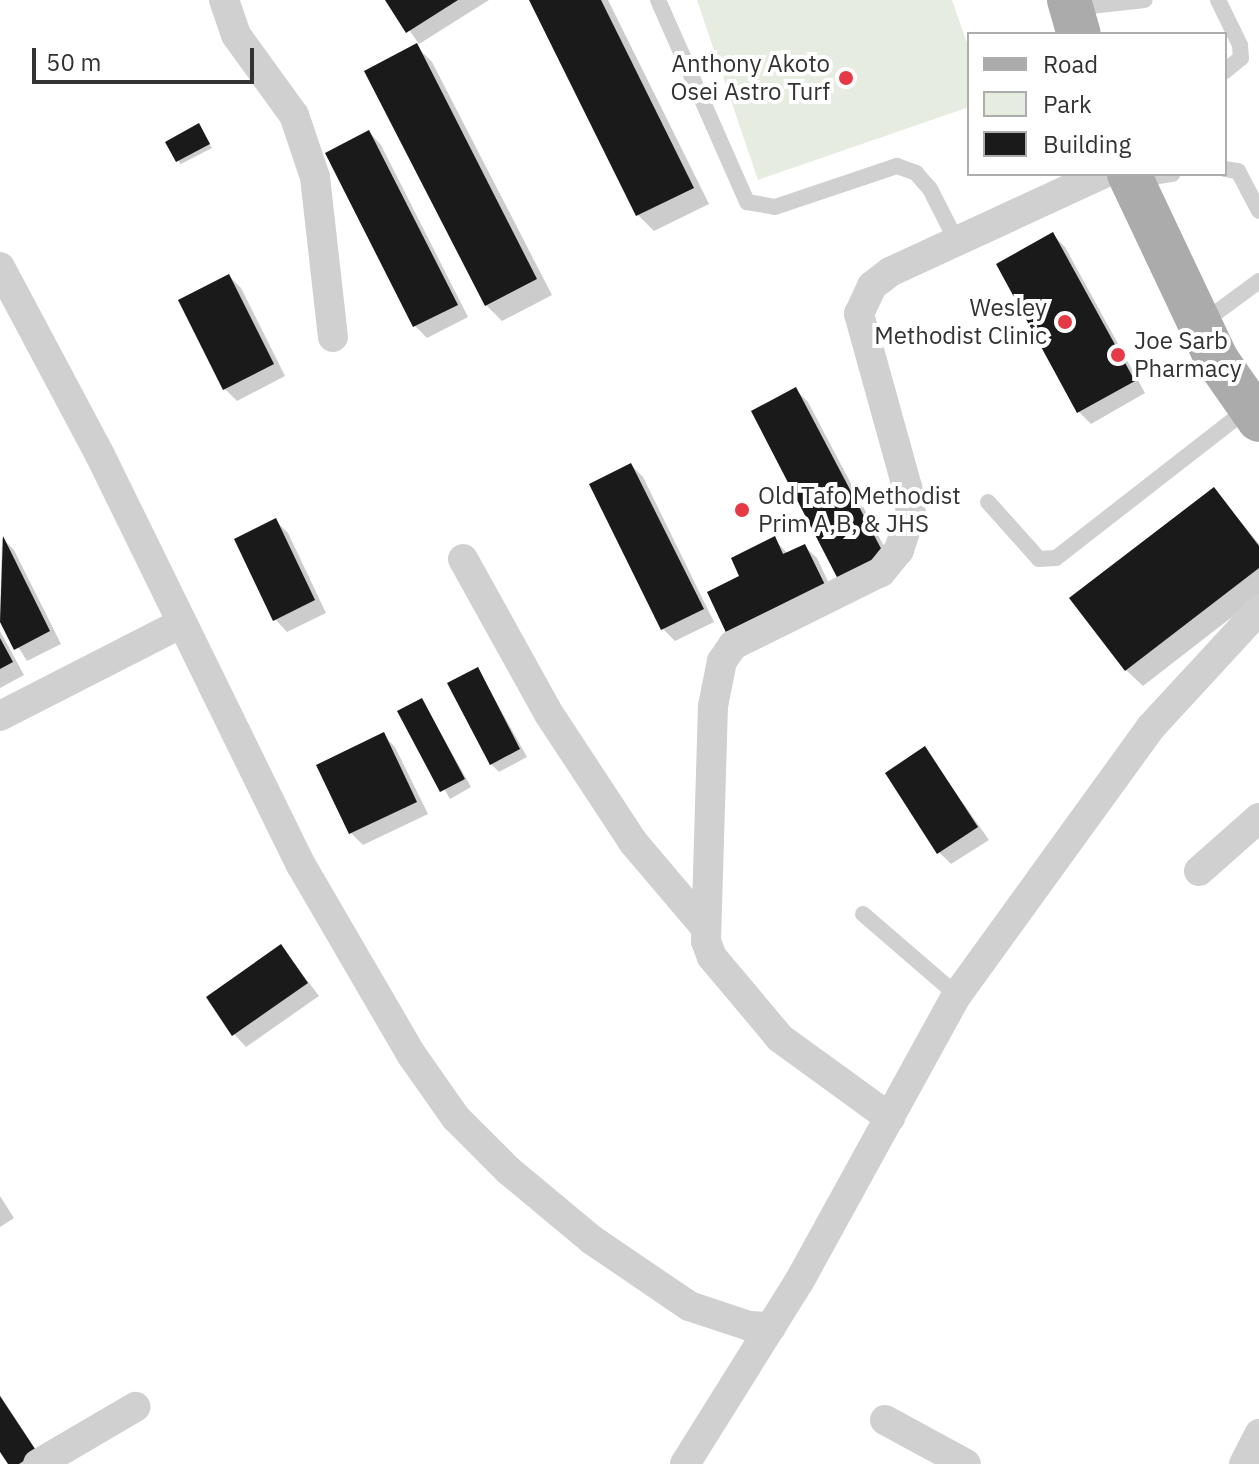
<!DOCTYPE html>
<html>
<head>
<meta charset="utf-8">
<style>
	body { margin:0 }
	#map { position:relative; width:1259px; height:1464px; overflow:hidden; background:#fff; font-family:"IBM Plex Sans",sans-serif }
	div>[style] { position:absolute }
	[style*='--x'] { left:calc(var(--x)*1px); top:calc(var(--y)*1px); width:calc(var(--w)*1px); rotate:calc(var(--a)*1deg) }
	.green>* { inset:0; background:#e6ecdf }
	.shadow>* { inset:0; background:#0003 }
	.building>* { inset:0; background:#1a1a1a }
	.lane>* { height:16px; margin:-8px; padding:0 8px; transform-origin:8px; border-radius:8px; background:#d0d0d0 }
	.street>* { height:30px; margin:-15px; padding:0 15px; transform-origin:15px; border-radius:15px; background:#d0d0d0 }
	.primary>* { height:44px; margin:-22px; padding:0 22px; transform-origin:22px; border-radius:22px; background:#ababab }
	.dots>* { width:22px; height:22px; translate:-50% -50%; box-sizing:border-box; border:4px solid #fff; border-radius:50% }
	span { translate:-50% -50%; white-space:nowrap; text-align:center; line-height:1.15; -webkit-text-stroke:8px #fff; paint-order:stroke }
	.poi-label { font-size:24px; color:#333 }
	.right { translate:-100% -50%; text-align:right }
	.left { translate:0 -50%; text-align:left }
	.legend { position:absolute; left:967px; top:32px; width:260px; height:144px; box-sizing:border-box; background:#fff; border:2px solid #adadad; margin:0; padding:10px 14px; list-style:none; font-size:24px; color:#333 }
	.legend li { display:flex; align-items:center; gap:16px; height:40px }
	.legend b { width:40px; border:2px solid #adadad }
	.scale { position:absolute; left:32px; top:48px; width:222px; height:36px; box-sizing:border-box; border:4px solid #333; border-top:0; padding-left:10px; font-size:24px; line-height:28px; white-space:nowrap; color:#333; -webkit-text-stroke:6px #fff; paint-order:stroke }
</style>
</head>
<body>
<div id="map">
	<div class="green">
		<i style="clip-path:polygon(697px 0,952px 0,969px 49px,969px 107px,758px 180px)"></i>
	</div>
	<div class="shadow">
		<i style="clip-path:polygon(388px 0,489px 0,419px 44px)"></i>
		<i style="clip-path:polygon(531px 0,608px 0,709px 204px,654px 231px,638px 215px)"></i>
		<i style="clip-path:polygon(416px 46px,432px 62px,552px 295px,502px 321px,486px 305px)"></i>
		<i style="clip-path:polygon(199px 126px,212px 148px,181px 164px,178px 161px)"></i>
		<i style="clip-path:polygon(369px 132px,381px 145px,468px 317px,427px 338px,415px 326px,327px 154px)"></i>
		<i style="clip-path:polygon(1053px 235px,1065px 247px,1145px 393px,1091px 424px,1079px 412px)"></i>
		<i style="clip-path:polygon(229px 276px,241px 288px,285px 376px,237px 401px,225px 389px)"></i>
		<i style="clip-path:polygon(796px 390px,808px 402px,897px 571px,854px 594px)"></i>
		<i style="clip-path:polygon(631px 465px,643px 477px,714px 622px,675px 641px,663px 629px)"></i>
		<i style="clip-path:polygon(1214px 489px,1259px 544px,1259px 596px,1143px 686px,1126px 670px)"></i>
		<i style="clip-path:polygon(275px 520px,288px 533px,326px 613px,287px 632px,275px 619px)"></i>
		<i style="clip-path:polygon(2px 538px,14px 550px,61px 644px,27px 661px,0 618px)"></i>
		<i style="clip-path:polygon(774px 539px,788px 554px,804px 546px,817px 558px,838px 603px,742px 577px)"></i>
		<i style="clip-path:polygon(0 631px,24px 675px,0 688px)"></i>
		<i style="clip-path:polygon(478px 669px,527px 757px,499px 772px,491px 764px)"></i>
		<i style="clip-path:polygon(422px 700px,471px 787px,450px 799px,400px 712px)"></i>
		<i style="clip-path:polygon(383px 735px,395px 747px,428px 814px,363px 845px,351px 833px)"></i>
		<i style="clip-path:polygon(925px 749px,989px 840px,951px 864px,939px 852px)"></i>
		<i style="clip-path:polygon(281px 946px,319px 996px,246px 1047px,234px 1034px)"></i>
		<i style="clip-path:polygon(0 1196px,14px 1218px,0 1227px)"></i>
		<i style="clip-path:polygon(0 1395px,43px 1461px,38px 1464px,10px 1464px,0 1449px)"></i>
	</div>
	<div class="building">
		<i style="clip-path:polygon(385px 0,458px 0,406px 33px)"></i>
		<i style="clip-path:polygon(529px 0,601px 0,694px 188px,636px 216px)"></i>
		<i style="clip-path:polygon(417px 43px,537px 279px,485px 306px,364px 71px)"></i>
		<i style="clip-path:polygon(199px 123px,210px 144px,176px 162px,165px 142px)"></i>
		<i style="clip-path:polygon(369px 130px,458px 305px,413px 327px,325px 153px)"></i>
		<i style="clip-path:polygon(1053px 232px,1135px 381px,1077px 413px,996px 264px)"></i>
		<i style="clip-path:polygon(229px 274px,274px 364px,223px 390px,178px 300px)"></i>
		<i style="clip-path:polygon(796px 387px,886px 558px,840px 583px,751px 411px)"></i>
		<i style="clip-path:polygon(631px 463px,704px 609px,661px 630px,589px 484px)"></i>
		<i style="clip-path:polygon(1214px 487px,1259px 546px,1259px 568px,1125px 671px,1069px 598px)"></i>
		<i style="clip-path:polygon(276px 518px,315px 600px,273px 621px,234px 539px)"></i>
		<i style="clip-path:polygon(3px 536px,50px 631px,14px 650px,0 622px)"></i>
		<i style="clip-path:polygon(775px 536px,783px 554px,805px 544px,828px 591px,729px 639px,707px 592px,739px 576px,731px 558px)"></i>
		<i style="clip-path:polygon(0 638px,13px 662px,0 669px)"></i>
		<i style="clip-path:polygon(478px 667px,520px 749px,490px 765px,447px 683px)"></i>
		<i style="clip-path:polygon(422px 698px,465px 779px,440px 792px,397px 711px)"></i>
		<i style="clip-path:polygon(384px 732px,417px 802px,349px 834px,316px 765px)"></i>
		<i style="clip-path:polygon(925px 746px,978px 827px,937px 854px,885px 773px)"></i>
		<i style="clip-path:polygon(281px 944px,308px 983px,232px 1036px,206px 997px)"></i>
		<i style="clip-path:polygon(0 1396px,37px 1452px,19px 1464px,8px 1464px,0 1452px)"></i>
	</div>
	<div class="lane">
		<i style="--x:658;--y:0;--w:221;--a:66.2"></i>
		<i style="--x:747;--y:202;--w:28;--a:10"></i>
		<i style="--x:775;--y:207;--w:129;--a:-18.6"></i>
		<i style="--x:897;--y:166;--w:20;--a:20"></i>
		<i style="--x:916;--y:173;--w:21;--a:49"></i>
		<i style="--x:930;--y:189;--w:57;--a:63"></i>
		<i style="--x:1218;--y:0;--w:50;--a:63.9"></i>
		<i style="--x:1240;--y:45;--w:13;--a:86"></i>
		<i style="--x:1241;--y:58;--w:21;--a:141"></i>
		<i style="--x:1073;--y:8;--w:72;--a:-6.3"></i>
		<i style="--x:1225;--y:169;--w:13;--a:9"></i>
		<i style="--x:1238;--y:171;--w:45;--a:62.3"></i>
		<i style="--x:1134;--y:180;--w:39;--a:-9"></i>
		<i style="--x:1202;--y:323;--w:71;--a:-36.4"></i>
		<i style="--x:988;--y:502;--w:76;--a:48.2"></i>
		<i style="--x:1039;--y:559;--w:17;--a:-3"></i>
		<i style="--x:1056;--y:558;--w:244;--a:-37.9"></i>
		<i style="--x:863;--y:914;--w:124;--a:40.8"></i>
	</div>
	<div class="street">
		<i style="--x:224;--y:0;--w:37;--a:71"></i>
		<i style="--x:236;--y:35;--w:99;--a:54.1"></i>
		<i style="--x:294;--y:115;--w:65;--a:71.3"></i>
		<i style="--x:315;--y:177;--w:161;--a:83.6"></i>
		<i style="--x:0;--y:267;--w:213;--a:62"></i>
		<i style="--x:100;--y:455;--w:457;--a:63.9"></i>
		<i style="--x:301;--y:865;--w:219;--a:59.8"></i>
		<i style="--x:411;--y:1054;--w:78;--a:54.9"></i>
		<i style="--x:456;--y:1118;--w:74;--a:45"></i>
		<i style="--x:508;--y:1170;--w:109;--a:39.8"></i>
		<i style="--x:592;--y:1240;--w:117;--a:34.2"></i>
		<i style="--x:689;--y:1306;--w:63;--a:18.4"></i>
		<i style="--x:749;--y:1326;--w:22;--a:3"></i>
		<i style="--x:463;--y:559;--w:177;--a:61"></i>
		<i style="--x:549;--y:714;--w:153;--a:56.7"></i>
		<i style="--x:633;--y:842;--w:111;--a:49.7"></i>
		<i style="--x:0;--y:716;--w:204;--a:-27.1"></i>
		<i style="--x:1199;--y:871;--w:80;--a:-41.5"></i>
		<i style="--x:890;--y:1118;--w:136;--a:-144"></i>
		<i style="--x:780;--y:1038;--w:106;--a:-130"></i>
		<i style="--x:712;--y:957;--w:17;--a:-111"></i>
		<i style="--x:706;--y:941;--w:235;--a:-88.3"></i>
		<i style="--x:713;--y:706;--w:46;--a:-78.7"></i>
		<i style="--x:722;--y:661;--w:19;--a:-55"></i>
		<i style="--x:733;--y:645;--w:165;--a:-26.3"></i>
		<i style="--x:881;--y:572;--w:28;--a:-51"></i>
		<i style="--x:899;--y:550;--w:38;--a:-72"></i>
		<i style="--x:911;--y:514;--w:27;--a:-98"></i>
		<i style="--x:907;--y:487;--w:180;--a:-105.5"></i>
		<i style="--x:859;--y:314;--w:31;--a:-65"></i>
		<i style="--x:872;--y:286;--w:23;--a:-38"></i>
		<i style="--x:890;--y:272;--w:234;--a:-24.8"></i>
		<i style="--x:885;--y:1420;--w:92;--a:28.5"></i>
		<i style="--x:38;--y:1464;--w:113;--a:-30.4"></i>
		<i style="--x:685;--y:1464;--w:217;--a:-58"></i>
		<i style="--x:800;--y:1280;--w:325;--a:-61.2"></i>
		<i style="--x:957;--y:995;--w:331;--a:-54.1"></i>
		<i style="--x:1151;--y:727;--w:159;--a:-47.3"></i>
		<i style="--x:1244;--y:1464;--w:34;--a:-63"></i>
	</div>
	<div class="primary">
		<i style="--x:1069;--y:0;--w:35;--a:74"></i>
		<i style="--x:1129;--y:174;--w:206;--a:64.7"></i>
		<i style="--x:1217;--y:360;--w:73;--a:55"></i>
	</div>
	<div class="dots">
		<i style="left:846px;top:78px;background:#e63946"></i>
		<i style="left:1065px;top:322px;background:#e63946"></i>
		<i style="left:1118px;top:355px;background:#e63946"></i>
		<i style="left:742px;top:510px;background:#e63946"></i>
	</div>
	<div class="poi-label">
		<span class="right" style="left:830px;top:78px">Anthony Akoto<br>Osei Astro Turf</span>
		<span class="right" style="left:1047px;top:322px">Wesley<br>Methodist Clinic</span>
		<span class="left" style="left:1134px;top:355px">Joe Sarb<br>Pharmacy</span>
		<span class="left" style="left:758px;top:510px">Old Tafo Methodist<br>Prim A,B, &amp; JHS</span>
	</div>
	<ul class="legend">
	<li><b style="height:10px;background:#ababab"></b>Road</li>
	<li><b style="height:22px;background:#e6ecdf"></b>Park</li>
	<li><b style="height:22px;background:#1a1a1a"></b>Building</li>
	</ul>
	<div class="scale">50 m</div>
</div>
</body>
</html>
